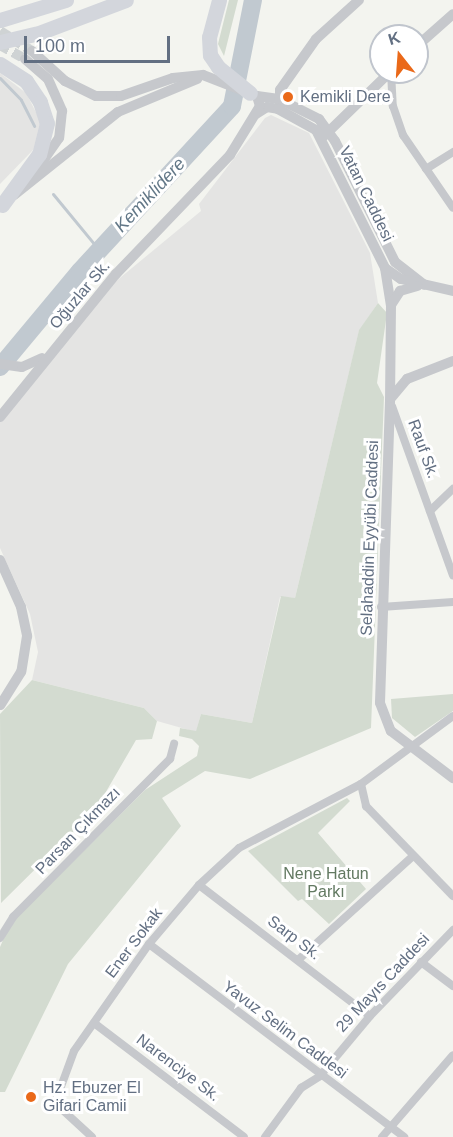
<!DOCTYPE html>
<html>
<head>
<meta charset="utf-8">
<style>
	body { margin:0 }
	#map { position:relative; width:453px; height:1137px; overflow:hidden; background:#f3f4ef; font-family:Helvetica,sans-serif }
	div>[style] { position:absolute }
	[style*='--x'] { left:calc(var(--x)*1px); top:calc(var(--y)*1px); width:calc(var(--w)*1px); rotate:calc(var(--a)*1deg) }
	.built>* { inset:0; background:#e4e4e3 }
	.green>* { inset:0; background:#d3dbd0 }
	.stream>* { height:3px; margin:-1.5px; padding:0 1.5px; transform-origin:1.5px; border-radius:1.5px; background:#c1c9d0 }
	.river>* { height:18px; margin:-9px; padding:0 9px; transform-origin:9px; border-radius:9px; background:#c1c9d0 }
	.tertiary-tunnel>* { height:10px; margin-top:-5px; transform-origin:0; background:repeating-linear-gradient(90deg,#cfd3d4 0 10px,transparent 0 15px) }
	.minor>* { height:8px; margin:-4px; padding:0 4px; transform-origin:4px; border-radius:4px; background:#c6c8cc }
	.tertiary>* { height:10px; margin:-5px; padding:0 5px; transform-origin:5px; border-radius:5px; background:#c6c8cc }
	.motorway>* { height:15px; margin:-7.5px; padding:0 7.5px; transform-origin:7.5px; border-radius:7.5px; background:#d3d6dc }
	.dots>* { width:16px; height:16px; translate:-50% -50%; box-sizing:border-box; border:3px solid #fff; border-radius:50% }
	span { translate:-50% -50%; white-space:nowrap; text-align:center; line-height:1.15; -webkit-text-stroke:6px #fff; paint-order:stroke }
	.poi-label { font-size:16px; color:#626f82 }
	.left { translate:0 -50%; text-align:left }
	.street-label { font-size:16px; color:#626f82 }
	.park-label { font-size:16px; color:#627961 }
	.water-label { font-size:18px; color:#627787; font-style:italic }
	.north { position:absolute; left:369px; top:24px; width:60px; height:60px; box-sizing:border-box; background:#fff; border:2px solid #c0c5cd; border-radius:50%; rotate:343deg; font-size:16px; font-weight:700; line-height:24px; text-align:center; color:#626f82 }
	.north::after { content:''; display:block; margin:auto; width:21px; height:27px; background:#ea6919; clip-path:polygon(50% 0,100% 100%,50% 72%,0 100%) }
	.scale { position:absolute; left:24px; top:36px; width:146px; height:27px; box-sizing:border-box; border:3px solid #626f82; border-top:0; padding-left:8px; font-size:18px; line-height:21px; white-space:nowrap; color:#626f82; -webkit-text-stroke:4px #fff; paint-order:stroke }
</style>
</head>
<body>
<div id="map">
	<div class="built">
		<i style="clip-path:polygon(0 73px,26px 93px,41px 122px,34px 149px,0 184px)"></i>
		<i style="clip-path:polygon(271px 115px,309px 133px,370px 253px,378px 303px,359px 331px,295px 598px,280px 597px,252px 723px,201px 714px,196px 732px,157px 721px,144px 708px,32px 680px,38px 652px,30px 614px,0 548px,0 420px,115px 282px,201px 211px,199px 204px,265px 118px)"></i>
	</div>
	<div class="green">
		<i style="clip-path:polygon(229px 0,238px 0,224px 56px,218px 44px)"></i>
		<i style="clip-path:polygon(378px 303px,387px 313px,377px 383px,384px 397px,371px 728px,250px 779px,205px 771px,162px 798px,181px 826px,68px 964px,5px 1092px,0 1092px,0 947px,10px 924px,145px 790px,197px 756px,199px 746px,192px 739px,179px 736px,180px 728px,196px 731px,201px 714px,252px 723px,281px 596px,295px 598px,359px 330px)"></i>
		<i style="clip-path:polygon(32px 680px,144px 708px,157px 721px,152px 739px,136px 740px,96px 809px,1px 903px,0 714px)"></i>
		<i style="clip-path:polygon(453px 694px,453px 711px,415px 737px,392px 718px,391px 699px)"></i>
		<i style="clip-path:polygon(347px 798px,350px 801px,318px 833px,366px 889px,329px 924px,302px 899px,298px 901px,248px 851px)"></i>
	</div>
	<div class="stream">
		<i style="--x:0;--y:78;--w:30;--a:46"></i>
		<i style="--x:21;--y:100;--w:29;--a:63"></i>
		<i style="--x:53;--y:194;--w:74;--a:50.5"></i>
	</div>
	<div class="river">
		<i style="--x:0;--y:367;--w:125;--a:-50.2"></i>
		<i style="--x:80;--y:271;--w:224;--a:-47.3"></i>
		<i style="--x:232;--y:106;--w:108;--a:-78.8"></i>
	</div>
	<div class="tertiary-tunnel">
		<i style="--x:0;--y:31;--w:38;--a:32"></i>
		<i style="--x:0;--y:45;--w:29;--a:29"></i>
	</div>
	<div class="minor">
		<i style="--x:391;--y:72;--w:34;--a:87"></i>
		<i style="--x:393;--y:106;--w:31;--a:71"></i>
		<i style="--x:403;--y:135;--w:88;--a:55.6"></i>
		<i style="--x:426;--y:169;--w:32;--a:-32"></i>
		<i style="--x:392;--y:406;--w:180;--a:70.2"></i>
		<i style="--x:430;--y:511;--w:32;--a:-44"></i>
		<i style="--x:381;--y:607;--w:72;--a:-4"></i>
		<i style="--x:361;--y:784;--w:23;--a:77"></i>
		<i style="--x:366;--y:806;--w:125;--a:46"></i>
		<i style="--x:199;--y:885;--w:215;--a:37.5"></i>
		<i style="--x:0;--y:938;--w:25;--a:-58"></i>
		<i style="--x:13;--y:917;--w:223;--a:-45.2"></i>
		<i style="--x:170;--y:759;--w:16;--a:-75"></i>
		<i style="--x:149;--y:944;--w:320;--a:37.1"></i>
		<i style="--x:298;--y:960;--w:155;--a:-42.1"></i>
		<i style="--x:421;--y:962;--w:40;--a:37"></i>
		<i style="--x:94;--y:1023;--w:188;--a:37.2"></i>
		<i style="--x:92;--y:1137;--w:50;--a:-137.4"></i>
		<i style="--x:55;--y:1103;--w:55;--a:-69.9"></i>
		<i style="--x:74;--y:1051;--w:131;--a:-55"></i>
		<i style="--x:149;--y:944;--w:77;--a:-49.7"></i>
		<i style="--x:199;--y:885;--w:54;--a:-42.8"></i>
		<i style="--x:239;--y:848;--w:138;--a:-27.7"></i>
		<i style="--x:361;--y:784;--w:114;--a:-36.5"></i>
		<i style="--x:265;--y:1137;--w:61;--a:-53.7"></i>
		<i style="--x:301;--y:1088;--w:22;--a:-32"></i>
		<i style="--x:320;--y:1076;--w:78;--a:-50.2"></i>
		<i style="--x:370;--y:1016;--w:120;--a:-46"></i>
		<i style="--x:382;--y:1137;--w:108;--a:-49.1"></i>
	</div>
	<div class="tertiary">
		<i style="--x:417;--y:46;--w:48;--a:-41.6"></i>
		<i style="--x:32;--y:51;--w:45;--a:42.3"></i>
		<i style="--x:65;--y:81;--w:34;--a:26"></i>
		<i style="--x:96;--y:96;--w:25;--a:0"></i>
		<i style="--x:121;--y:96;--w:55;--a:-19.1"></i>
		<i style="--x:173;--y:78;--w:30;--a:-6"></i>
		<i style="--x:203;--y:75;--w:58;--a:21.3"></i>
		<i style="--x:257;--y:96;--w:22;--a:8"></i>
		<i style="--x:279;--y:99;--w:45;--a:26.6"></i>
		<i style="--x:319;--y:119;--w:27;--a:54"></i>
		<i style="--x:335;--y:141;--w:135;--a:63.6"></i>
		<i style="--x:395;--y:262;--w:37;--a:38"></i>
		<i style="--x:25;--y:59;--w:30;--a:41"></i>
		<i style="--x:48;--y:79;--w:35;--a:66"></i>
		<i style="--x:62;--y:111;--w:27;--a:96"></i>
		<i style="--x:59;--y:138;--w:38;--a:125"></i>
		<i style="--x:280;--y:104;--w:14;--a:-90"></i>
		<i style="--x:280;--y:90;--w:62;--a:-54.8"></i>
		<i style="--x:316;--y:39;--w:58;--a:-42.2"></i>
		<i style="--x:256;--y:114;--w:13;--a:-32"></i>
		<i style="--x:267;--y:107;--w:11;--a:10"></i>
		<i style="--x:278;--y:109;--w:43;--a:28.9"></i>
		<i style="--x:316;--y:130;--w:154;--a:63.4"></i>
		<i style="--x:385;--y:268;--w:19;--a:35"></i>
		<i style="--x:401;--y:279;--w:53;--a:13"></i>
		<i style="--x:324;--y:136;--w:92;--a:-44.1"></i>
		<i style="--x:14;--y:195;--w:133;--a:-38.6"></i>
		<i style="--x:118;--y:112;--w:86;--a:-22.7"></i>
		<i style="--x:385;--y:268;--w:38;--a:81"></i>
		<i style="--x:391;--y:306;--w:95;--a:90.6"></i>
		<i style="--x:390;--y:401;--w:302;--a:91.9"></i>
		<i style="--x:380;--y:703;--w:30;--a:69"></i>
		<i style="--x:391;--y:731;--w:78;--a:37.2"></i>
		<i style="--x:391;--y:305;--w:17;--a:-57"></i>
		<i style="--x:400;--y:291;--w:18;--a:-16"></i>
		<i style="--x:0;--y:364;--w:22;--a:8"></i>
		<i style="--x:22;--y:367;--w:22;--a:-24"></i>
		<i style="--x:391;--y:398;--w:25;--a:-50"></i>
		<i style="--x:407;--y:379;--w:49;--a:-21.4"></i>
		<i style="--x:0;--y:417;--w:184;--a:-51"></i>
		<i style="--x:116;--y:274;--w:165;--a:-46.2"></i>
		<i style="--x:230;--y:155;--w:57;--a:-58.5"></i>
		<i style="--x:260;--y:106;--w:10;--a:-107"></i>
		<i style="--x:0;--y:560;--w:51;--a:65.9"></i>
		<i style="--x:21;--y:607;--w:30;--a:78"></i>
		<i style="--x:27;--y:636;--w:36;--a:99"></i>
		<i style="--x:21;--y:672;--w:39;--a:122"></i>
	</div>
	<div class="motorway">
		<i style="--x:219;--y:0;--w:38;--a:105"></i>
		<i style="--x:209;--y:37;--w:18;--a:87"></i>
		<i style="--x:210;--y:55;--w:14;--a:56"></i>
		<i style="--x:218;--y:67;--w:41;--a:39.1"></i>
		<i style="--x:0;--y:20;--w:69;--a:-16.9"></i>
		<i style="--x:0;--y:42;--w:37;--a:-13"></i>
		<i style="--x:36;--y:34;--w:96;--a:-20.7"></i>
		<i style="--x:0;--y:64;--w:31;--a:33"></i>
		<i style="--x:26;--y:81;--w:25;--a:56"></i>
		<i style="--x:40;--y:102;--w:22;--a:72"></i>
		<i style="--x:47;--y:123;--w:32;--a:104"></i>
		<i style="--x:39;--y:154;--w:63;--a:126"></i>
	</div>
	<div class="dots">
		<i style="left:288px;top:97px;background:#ea6919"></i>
		<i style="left:31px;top:1097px;background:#ea6919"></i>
	</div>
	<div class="poi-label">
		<span class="left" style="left:300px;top:97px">Kemikli Dere</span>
		<span class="left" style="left:43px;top:1097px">Hz. Ebuzer El<br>Gifari Camii</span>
	</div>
	<div class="street-label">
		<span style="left:366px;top:194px;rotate:64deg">Vatan Caddesi</span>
		<span style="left:80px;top:295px;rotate:-50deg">Oğuzlar Sk.</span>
		<span style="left:423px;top:449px;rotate:70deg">Rauf Sk.</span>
		<span style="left:370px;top:538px;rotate:-88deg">Selahaddin Eyyübi Caddesi</span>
		<span style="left:78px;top:831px;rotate:-46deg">Parsan Çıkmazı</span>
		<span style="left:294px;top:938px;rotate:37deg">Sarp Sk.</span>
		<span style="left:134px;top:943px;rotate:-53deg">Ener Sokak</span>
		<span style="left:383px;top:983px;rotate:-47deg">29 Mayıs Caddesi</span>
		<span style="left:285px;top:1030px;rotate:37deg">Yavuz Selim Caddesi</span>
		<span style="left:178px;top:1068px;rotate:37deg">Narenciye Sk.</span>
	</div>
	<div class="park-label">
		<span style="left:326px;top:883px">Nene Hatun<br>Parkı</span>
	</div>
	<div class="water-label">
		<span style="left:150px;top:195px;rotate:-47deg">Kemiklidere</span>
	</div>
	<div class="north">K</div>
	<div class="scale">100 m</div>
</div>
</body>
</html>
